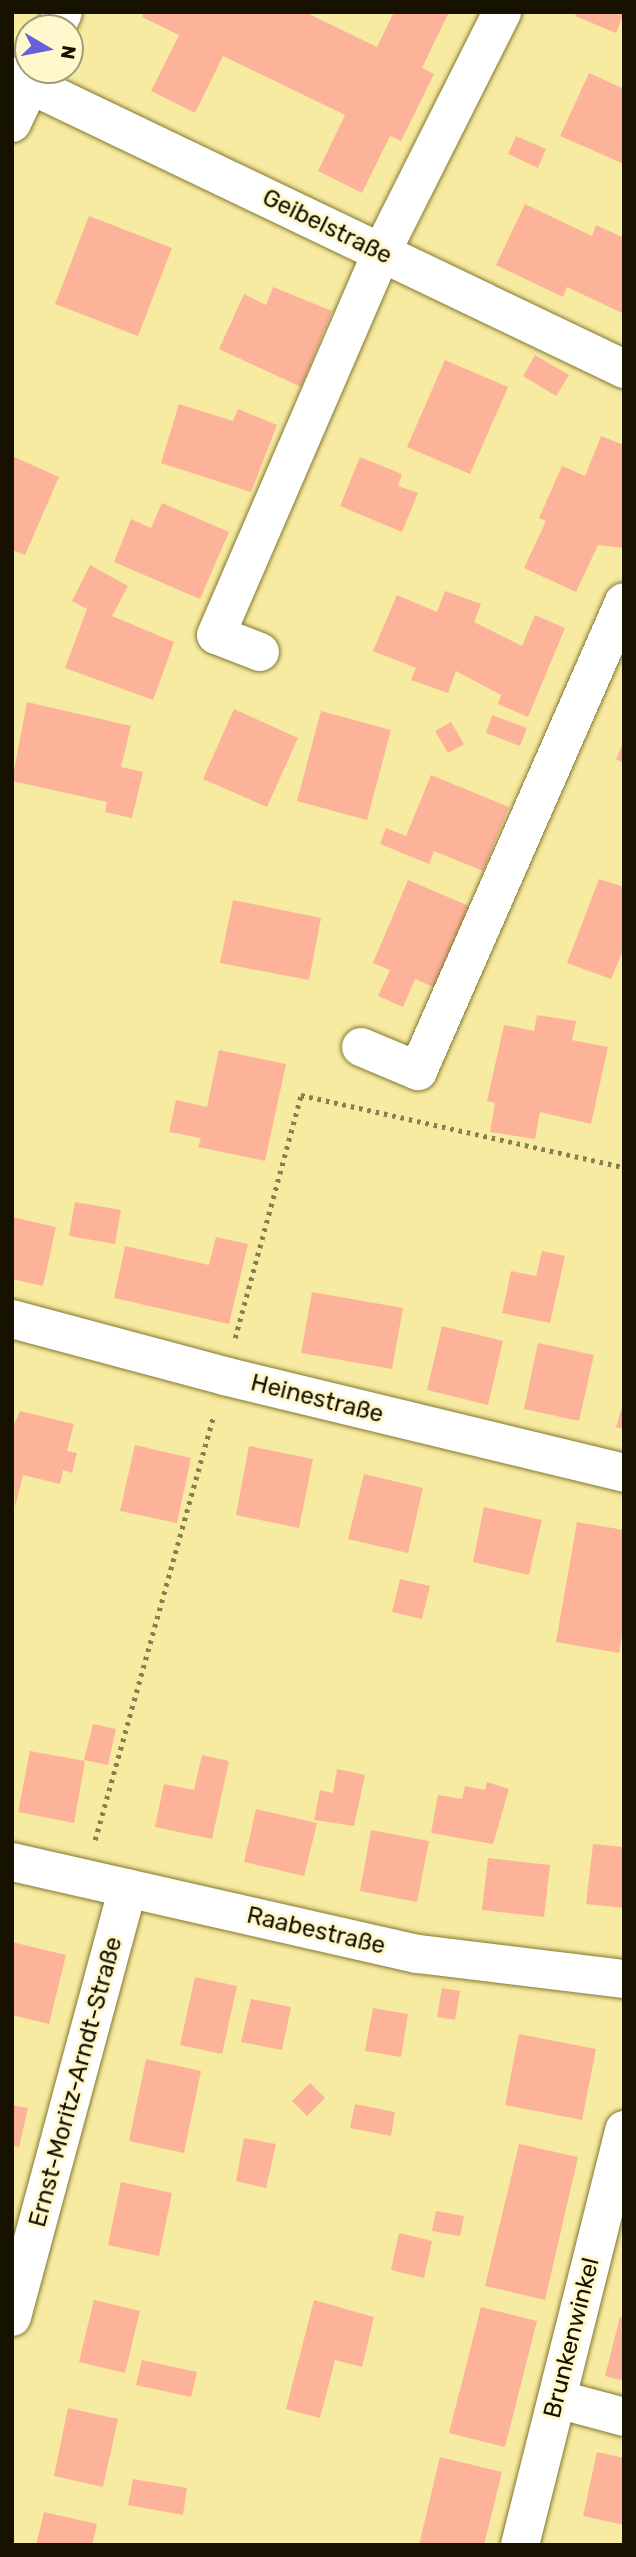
<!DOCTYPE html>
<html>
<head>
<meta charset="utf-8">
<style>
	body { margin:0 }
	#map { position:relative; width:636px; height:2557px; overflow:hidden; background:#f7eba1; font-family:Rubik,sans-serif }
	div>[style] { position:absolute }
	[style*='--x'] { left:calc(var(--x)*1px); top:calc(var(--y)*1px); width:calc(var(--w)*1px); rotate:calc(var(--a)*1deg) }
	.building>* { inset:0; background:#fdb39a }
	.path>* { height:4.5px; margin-top:-2.25px; transform-origin:0; background:repeating-linear-gradient(90deg,#877f51 0 3.5px,transparent 0 8.5px) }
	.roads { filter:drop-shadow(0 0 2px #83772f) drop-shadow(0 0 2px #83772f) }
	.minor>* { height:38px; margin:-19px; padding:0 19px; transform-origin:19px; border-radius:19px; background:#fff }
	span { translate:-50% -50%; white-space:nowrap; text-align:center; line-height:1.15; -webkit-text-stroke:6px #fff8cd; paint-order:stroke }
	.street-label { font-size:24px; color:#171200 }
	.frame { position:absolute; inset:0; border:14px solid #171200; pointer-events:none }
	.north { position:absolute; left:14px; top:14px; width:70px; height:70px; box-sizing:border-box; background:#fff8cd; border:2px solid #a29c7b; border-radius:50%; rotate:100deg; font-size:19px; font-weight:700; line-height:28px; text-align:center; color:#171200 }
	.north::after { content:''; display:block; margin:auto; width:24px; height:32px; background:#6461da; clip-path:polygon(50% 0,100% 100%,50% 72%,0 100%) }
</style>
</head>
<body>
<div id="map">
	<div class="building">
		<i style="clip-path:polygon(144px 12px,305px 12px,377px 47px,394px 12px,449px 12px,422px 68px,434px 74px,401px 141px,390px 136px,362px 193px,318px 171px,345px 115px,277px 82px,223px 56px,195px 113px,151px 91px,179px 35px,142px 17px)"></i>
		<i style="clip-path:polygon(577px 12px,622px 12px,624px 13px,616px 33px,575px 16px)"></i>
		<i style="clip-path:polygon(589px 73px,624px 89px,624px 164px,560px 136px)"></i>
		<i style="clip-path:polygon(516px 136px,546px 149px,538px 168px,508px 154px)"></i>
		<i style="clip-path:polygon(525px 204px,592px 236px,596px 225px,624px 238px,624px 314px,567px 287px,563px 297px,496px 265px)"></i>
		<i style="clip-path:polygon(89px 216px,172px 248px,138px 336px,55px 304px)"></i>
		<i style="clip-path:polygon(273px 287px,332px 311px,301px 387px,219px 349px,244px 294px,266px 305px)"></i>
		<i style="clip-path:polygon(535px 355px,569px 375px,556px 396px,523px 376px)"></i>
		<i style="clip-path:polygon(445px 360px,508px 387px,470px 474px,407px 447px)"></i>
		<i style="clip-path:polygon(179px 404px,233px 421px,238px 409px,277px 425px,251px 492px,161px 463px)"></i>
		<i style="clip-path:polygon(601px 436px,624px 445px,624px 548px,598px 545px,576px 592px,524px 568px,546px 521px,539px 518px,562px 466px,585px 476px)"></i>
		<i style="clip-path:polygon(12px 456px,59px 477px,25px 555px,12px 550px)"></i>
		<i style="clip-path:polygon(360px 457px,402px 474px,398px 486px,418px 493px,402px 532px,340px 506px)"></i>
		<i style="clip-path:polygon(162px 503px,229px 532px,200px 599px,114px 562px,131px 519px,151px 528px)"></i>
		<i style="clip-path:polygon(90px 565px,128px 586px,112px 616px,174px 642px,153px 700px,65px 668px,87px 609px,72px 601px)"></i>
		<i style="clip-path:polygon(445px 591px,481px 604px,474px 622px,522px 646px,535px 615px,565px 628px,528px 717px,498px 704px,501px 695px,456px 671px,448px 693px,411px 680px,416px 668px,373px 651px,397px 595px,437px 612px)"></i>
		<i style="clip-path:polygon(27px 702px,131px 726px,121px 767px,143px 772px,132px 818px,105px 812px,107px 802px,12px 781px)"></i>
		<i style="clip-path:polygon(234px 709px,298px 738px,267px 807px,203px 779px)"></i>
		<i style="clip-path:polygon(321px 711px,391px 730px,367px 820px,297px 801px)"></i>
		<i style="clip-path:polygon(492px 715px,527px 728px,520px 746px,486px 733px)"></i>
		<i style="clip-path:polygon(451px 722px,464px 744px,448px 753px,435px 731px)"></i>
		<i style="clip-path:polygon(624px 741px,624px 763px,616px 759px)"></i>
		<i style="clip-path:polygon(431px 775px,509px 807px,483px 871px,434px 851px,429px 864px,380px 844px,386px 828px,406px 836px)"></i>
		<i style="clip-path:polygon(599px 879px,624px 887px,624px 948px,611px 979px,567px 963px)"></i>
		<i style="clip-path:polygon(408px 880px,469px 906px,434px 987px,415px 979px,403px 1007px,378px 996px,390px 970px,373px 963px)"></i>
		<i style="clip-path:polygon(233px 900px,321px 918px,309px 980px,220px 963px)"></i>
		<i style="clip-path:polygon(537px 1015px,576px 1021px,572px 1040px,608px 1047px,591px 1124px,540px 1112px,535px 1139px,490px 1132px,495px 1103px,487px 1101px,504px 1025px,534px 1031px)"></i>
		<i style="clip-path:polygon(219px 1050px,286px 1064px,265px 1161px,198px 1147px,201px 1138px,169px 1132px,176px 1100px,207px 1107px)"></i>
		<i style="clip-path:polygon(75px 1202px,121px 1210px,115px 1244px,69px 1236px)"></i>
		<i style="clip-path:polygon(12px 1217px,56px 1227px,43px 1286px,12px 1279px)"></i>
		<i style="clip-path:polygon(216px 1237px,248px 1244px,229px 1324px,114px 1298px,125px 1246px,209px 1265px)"></i>
		<i style="clip-path:polygon(542px 1251px,565px 1256px,550px 1323px,502px 1313px,511px 1271px,536px 1276px)"></i>
		<i style="clip-path:polygon(312px 1292px,403px 1308px,392px 1369px,301px 1353px)"></i>
		<i style="clip-path:polygon(442px 1326px,503px 1341px,488px 1405px,427px 1390px)"></i>
		<i style="clip-path:polygon(538px 1343px,594px 1355px,579px 1421px,524px 1409px)"></i>
		<i style="clip-path:polygon(624px 1401px,624px 1429px,616px 1427px)"></i>
		<i style="clip-path:polygon(20px 1411px,74px 1424px,67px 1451px,77px 1453px,72px 1473px,63px 1470px,60px 1484px,23px 1475px,15px 1507px,12px 1429px)"></i>
		<i style="clip-path:polygon(135px 1445px,191px 1458px,177px 1523px,120px 1511px)"></i>
		<i style="clip-path:polygon(249px 1446px,313px 1459px,299px 1528px,236px 1515px)"></i>
		<i style="clip-path:polygon(364px 1474px,423px 1488px,408px 1553px,348px 1539px)"></i>
		<i style="clip-path:polygon(484px 1507px,542px 1520px,529px 1575px,473px 1562px)"></i>
		<i style="clip-path:polygon(577px 1522px,624px 1530px,624px 1624px,619px 1653px,556px 1642px)"></i>
		<i style="clip-path:polygon(400px 1579px,430px 1586px,422px 1619px,392px 1612px)"></i>
		<i style="clip-path:polygon(93px 1724px,116px 1729px,108px 1765px,84px 1760px)"></i>
		<i style="clip-path:polygon(30px 1751px,85px 1761px,74px 1823px,18px 1812px)"></i>
		<i style="clip-path:polygon(202px 1755px,229px 1761px,212px 1839px,155px 1827px,164px 1784px,194px 1790px)"></i>
		<i style="clip-path:polygon(337px 1769px,365px 1775px,354px 1826px,314px 1820px,320px 1790px,333px 1793px)"></i>
		<i style="clip-path:polygon(487px 1782px,509px 1789px,493px 1844px,431px 1833px,438px 1795px,462px 1799px,465px 1786px,485px 1790px)"></i>
		<i style="clip-path:polygon(256px 1809px,317px 1823px,304px 1876px,244px 1862px)"></i>
		<i style="clip-path:polygon(371px 1830px,429px 1841px,417px 1902px,360px 1891px)"></i>
		<i style="clip-path:polygon(593px 1844px,624px 1847px,624px 1908px,586px 1904px)"></i>
		<i style="clip-path:polygon(488px 1858px,550px 1865px,544px 1917px,482px 1910px)"></i>
		<i style="clip-path:polygon(12px 1942px,66px 1955px,49px 2024px,12px 2015px)"></i>
		<i style="clip-path:polygon(195px 1977px,237px 1986px,222px 2054px,180px 2045px)"></i>
		<i style="clip-path:polygon(442px 1988px,460px 1991px,455px 2020px,437px 2017px)"></i>
		<i style="clip-path:polygon(251px 1999px,291px 2007px,282px 2050px,241px 2042px)"></i>
		<i style="clip-path:polygon(373px 2008px,408px 2014px,401px 2057px,365px 2051px)"></i>
		<i style="clip-path:polygon(519px 2034px,596px 2049px,582px 2120px,505px 2105px)"></i>
		<i style="clip-path:polygon(146px 2059px,201px 2071px,184px 2153px,129px 2141px)"></i>
		<i style="clip-path:polygon(310px 2083px,325px 2098px,307px 2116px,292px 2101px)"></i>
		<i style="clip-path:polygon(355px 2104px,395px 2112px,391px 2136px,350px 2128px)"></i>
		<i style="clip-path:polygon(12px 2105px,28px 2108px,19px 2147px,12px 2145px)"></i>
		<i style="clip-path:polygon(244px 2138px,276px 2144px,266px 2188px,236px 2181px)"></i>
		<i style="clip-path:polygon(519px 2144px,578px 2157px,545px 2300px,485px 2286px)"></i>
		<i style="clip-path:polygon(121px 2182px,172px 2193px,159px 2256px,108px 2245px)"></i>
		<i style="clip-path:polygon(436px 2211px,464px 2216px,460px 2236px,432px 2231px)"></i>
		<i style="clip-path:polygon(399px 2233px,432px 2241px,424px 2278px,391px 2270px)"></i>
		<i style="clip-path:polygon(94px 2300px,140px 2311px,125px 2373px,79px 2362px)"></i>
		<i style="clip-path:polygon(314px 2300px,374px 2317px,362px 2367px,335px 2360px,320px 2418px,286px 2409px)"></i>
		<i style="clip-path:polygon(481px 2307px,537px 2321px,505px 2447px,449px 2433px)"></i>
		<i style="clip-path:polygon(620px 2317px,624px 2318px,624px 2381px,605px 2376px)"></i>
		<i style="clip-path:polygon(142px 2360px,197px 2372px,191px 2397px,136px 2385px)"></i>
		<i style="clip-path:polygon(68px 2408px,118px 2419px,103px 2487px,54px 2476px)"></i>
		<i style="clip-path:polygon(597px 2452px,624px 2458px,624px 2525px,583px 2516px)"></i>
		<i style="clip-path:polygon(440px 2457px,502px 2472px,484px 2545px,419px 2545px)"></i>
		<i style="clip-path:polygon(133px 2479px,187px 2488px,183px 2515px,128px 2505px)"></i>
		<i style="clip-path:polygon(44px 2512px,97px 2524px,92px 2545px,36px 2545px)"></i>
	</div>
	<div class="path">
		<i style="--x:235;--y:1338;--w:252;--a:-74.8"></i>
		<i style="--x:301;--y:1095;--w:331;--a:12.6"></i>
		<i style="--x:95;--y:1840;--w:442;--a:-74.4"></i>
	</div>
	<div class="roads">
		<div class="minor">
			<i style="--x:56;--y:28;--w:17;--a:-66"></i>
			<i style="--x:12;--y:76;--w:679;--a:25.58"></i>
			<i style="--x:12;--y:123;--w:59;--a:-64.7"></i>
			<i style="--x:260;--y:652;--w:47;--a:-158.9"></i>
			<i style="--x:216;--y:635;--w:416;--a:-66.6"></i>
			<i style="--x:381;--y:253;--w:270;--a:-63.3"></i>
			<i style="--x:361;--y:1047;--w:62;--a:22.8"></i>
			<i style="--x:418;--y:1071;--w:512;--a:-66.29"></i>
			<i style="--x:12;--y:1319;--w:220;--a:15"></i>
			<i style="--x:224;--y:1376;--w:412;--a:13.6"></i>
			<i style="--x:12;--y:1862;--w:416;--a:12.8"></i>
			<i style="--x:418;--y:1954;--w:208;--a:6.9"></i>
			<i style="--x:12;--y:2317;--w:444;--a:-74.9"></i>
			<i style="--x:557;--y:2399;--w:69;--a:15"></i>
			<i style="--x:520;--y:2545;--w:428;--a:-75.9"></i>
		</div>
	</div>
	<div class="street-label">
		<span style="left:327px;top:227px;rotate:26deg">Geibelstraße</span>
		<span style="left:317px;top:1399px;rotate:14deg">Heinestraße</span>
		<span style="left:316px;top:1931px;rotate:13deg">Raabestraße</span>
		<span style="left:76px;top:2082px;rotate:-75deg">Ernst-Moritz-Arndt-Straße</span>
		<span style="left:572px;top:2338px;rotate:-76deg">Brunkenwinkel</span>
	</div>
	<div class="frame"></div>
	<div class="north">N</div>
</div>
</body>
</html>
